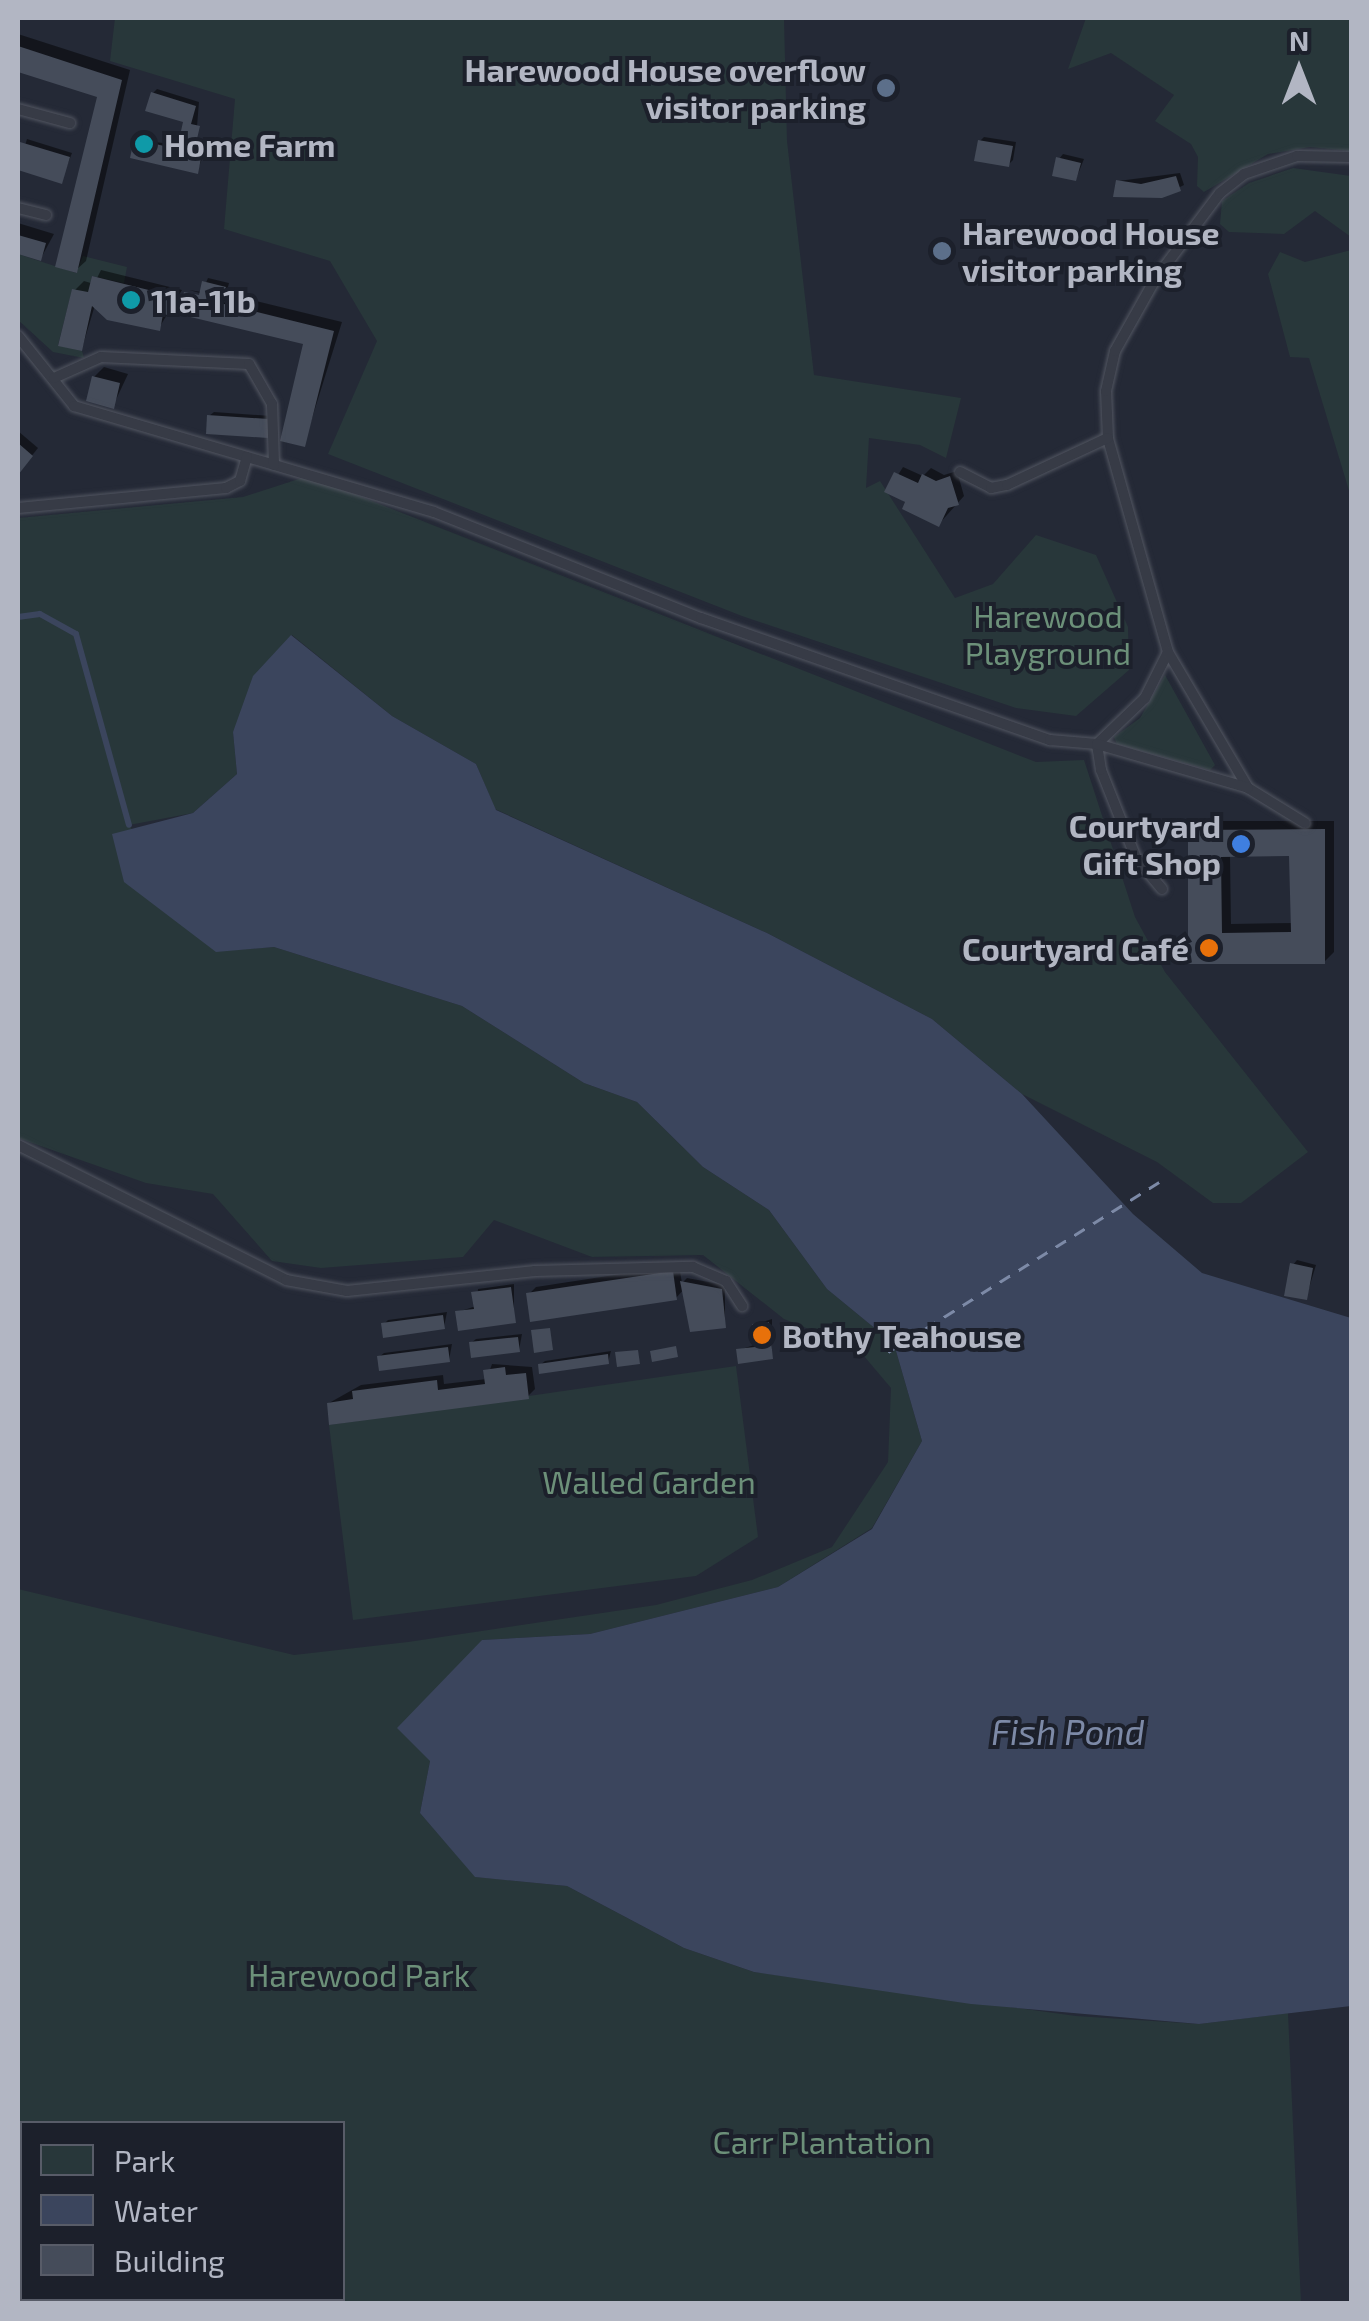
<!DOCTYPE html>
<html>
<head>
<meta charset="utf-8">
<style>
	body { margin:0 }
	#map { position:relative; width:1369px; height:2321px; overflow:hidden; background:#242936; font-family:"Exo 2",sans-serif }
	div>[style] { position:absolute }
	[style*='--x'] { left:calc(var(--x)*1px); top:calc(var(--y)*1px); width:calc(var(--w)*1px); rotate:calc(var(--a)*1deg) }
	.green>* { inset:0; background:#28373a }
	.water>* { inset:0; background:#3b455d }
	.shadow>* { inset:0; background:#0007 }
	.stream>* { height:6px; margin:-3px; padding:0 3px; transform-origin:3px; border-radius:3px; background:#3b455d }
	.ferry>* { height:2.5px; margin-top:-1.25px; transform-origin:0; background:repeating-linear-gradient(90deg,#7d8aa7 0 12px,transparent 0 22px) }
	.building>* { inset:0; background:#454c5a }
	.roads { filter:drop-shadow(0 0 2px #525661) drop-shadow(0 0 2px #525661) }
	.service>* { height:10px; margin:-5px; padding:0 5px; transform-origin:5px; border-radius:5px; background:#373b46 }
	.dots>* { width:28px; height:28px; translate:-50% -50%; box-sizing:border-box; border:5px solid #1c202b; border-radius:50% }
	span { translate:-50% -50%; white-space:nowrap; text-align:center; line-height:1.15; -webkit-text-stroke:8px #1c202b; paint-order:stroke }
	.poi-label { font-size:32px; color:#b2b6c3; font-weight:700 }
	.right { translate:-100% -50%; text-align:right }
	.left { translate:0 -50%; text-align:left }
	.park-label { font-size:32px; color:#6c9079 }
	.water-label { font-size:35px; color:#7d8aa7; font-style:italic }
	.frame { position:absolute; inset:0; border:20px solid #b2b6c3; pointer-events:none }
	.legend { position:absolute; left:20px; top:2121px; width:325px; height:180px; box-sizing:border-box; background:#1c202b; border:2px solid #585c68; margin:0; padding:12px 18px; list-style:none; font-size:30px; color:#b2b6c3 }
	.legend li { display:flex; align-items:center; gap:20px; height:50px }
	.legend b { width:50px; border:2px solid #585c68 }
	.north { position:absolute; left:1249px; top:20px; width:100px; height:100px; -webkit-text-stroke:8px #1c202b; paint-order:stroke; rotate:0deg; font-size:28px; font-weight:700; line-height:40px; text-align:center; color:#b2b6c3 }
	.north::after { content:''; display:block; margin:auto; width:35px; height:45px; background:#b2b6c3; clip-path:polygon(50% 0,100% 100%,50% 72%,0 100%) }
</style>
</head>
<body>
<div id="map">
	<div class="green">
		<i style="clip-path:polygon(115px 18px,784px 18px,787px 141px,814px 375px,961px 398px,946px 458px,920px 445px,869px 438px,866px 488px,880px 481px,955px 598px,993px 584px,1036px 535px,1096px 555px,1128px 627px,1129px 670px,1076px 716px,1016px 708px,742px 616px,328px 454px,377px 341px,330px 261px,224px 229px,235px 99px,110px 61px)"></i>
		<i style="clip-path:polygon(1086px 18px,1351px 18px,1351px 151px,1310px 147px,1268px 154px,1204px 192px,1197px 186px,1198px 157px,1191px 144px,1155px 121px,1174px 95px,1111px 53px,1068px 69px)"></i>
		<i style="clip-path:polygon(1293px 168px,1351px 176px,1351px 237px,1315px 211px,1284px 234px,1229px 232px,1220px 224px,1222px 201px,1249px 183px)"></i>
		<i style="clip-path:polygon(1351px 250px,1352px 493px,1350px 494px,1309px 358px,1290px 357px,1268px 274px,1280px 252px,1305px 262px)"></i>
		<i style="clip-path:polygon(18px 254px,76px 273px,83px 256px,127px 267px,124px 283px,92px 276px,88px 292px,72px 290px,58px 345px,82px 351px,84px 358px,53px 352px,18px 320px)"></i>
		<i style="clip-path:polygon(evenodd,308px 476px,1036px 762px,1084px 760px,1135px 917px,1165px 972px,1308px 1152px,1241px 1203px,1213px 1203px,1157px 1162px,1022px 1094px,932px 1019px,767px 933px,495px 809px,476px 764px,392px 716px,292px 635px,233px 732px,237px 774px,193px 813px,129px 825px,216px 951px,274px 947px,462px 1006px,584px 1083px,637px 1102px,703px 1167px,769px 1210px,827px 1289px,894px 1344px,922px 1441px,872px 1528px,778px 1587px,590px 1634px,482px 1640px,430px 1761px,420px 1813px,476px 1877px,567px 1886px,684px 1948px,754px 1972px,1076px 2016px,1199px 2024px,1288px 2013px,1301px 2303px,18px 2303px,18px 1589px,294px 1655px,408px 1642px,656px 1605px,752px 1580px,832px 1547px,888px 1462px,891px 1388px,858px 1349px,784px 1319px,703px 1255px,592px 1257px,494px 1220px,463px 1257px,321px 1268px,272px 1261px,213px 1194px,146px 1183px,18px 1138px,18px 518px,243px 497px,308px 476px,22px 2124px,342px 2124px,342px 2298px,22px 2298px,22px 2124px)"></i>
		<i style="clip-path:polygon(1165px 675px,1215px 765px,1210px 770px,1117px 744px,1114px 737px,1140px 718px)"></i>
		<i style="clip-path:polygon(736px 1366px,758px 1537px,696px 1576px,353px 1620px,329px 1425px)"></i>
	</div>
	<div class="water">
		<i style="clip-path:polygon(291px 635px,392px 716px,476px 764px,496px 810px,767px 933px,932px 1019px,1022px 1094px,1133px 1214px,1202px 1273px,1351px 1318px,1351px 2006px,1199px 2024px,971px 2004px,754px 1972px,684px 1948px,567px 1886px,475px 1877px,420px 1813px,430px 1761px,397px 1728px,482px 1640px,590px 1634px,778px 1587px,872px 1529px,922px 1441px,894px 1344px,827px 1289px,769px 1210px,703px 1167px,637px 1102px,584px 1083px,462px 1006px,274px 947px,216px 952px,124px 882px,112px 834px,193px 813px,237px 774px,233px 732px,253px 676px)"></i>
	</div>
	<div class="shadow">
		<i style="clip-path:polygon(18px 34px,130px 70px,86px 261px,76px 270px,100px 96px,18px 69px)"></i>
		<i style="clip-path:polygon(157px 89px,199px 102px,195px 152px,204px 154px,197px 171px,137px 140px,181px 145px,186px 120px,153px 93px)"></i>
		<i style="clip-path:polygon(984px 137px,1016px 142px,1013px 160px,1009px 164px,980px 141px)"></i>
		<i style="clip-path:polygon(27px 139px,72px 153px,61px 181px,18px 168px)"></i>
		<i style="clip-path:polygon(1063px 154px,1084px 159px,1076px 179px,1059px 159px)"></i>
		<i style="clip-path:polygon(1180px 173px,1184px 185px,1162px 196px,1118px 181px)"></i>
		<i style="clip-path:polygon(18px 223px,54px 234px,41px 258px,18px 251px)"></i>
		<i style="clip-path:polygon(101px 270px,182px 290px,159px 328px,95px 305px,83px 345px,74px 291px,84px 281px,94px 284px)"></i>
		<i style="clip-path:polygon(208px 278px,229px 283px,224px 303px,232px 295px,342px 322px,304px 444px,306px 342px,181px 312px,211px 296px,189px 290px,202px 292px)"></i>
		<i style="clip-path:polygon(104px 367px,128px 374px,113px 406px,94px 377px)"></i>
		<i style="clip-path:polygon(214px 412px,272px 416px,267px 436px,209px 416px)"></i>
		<i style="clip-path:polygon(18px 431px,38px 448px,18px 473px)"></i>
		<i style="clip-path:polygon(903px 467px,923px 476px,931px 468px,944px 475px,957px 471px,964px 496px,939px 524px,888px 491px)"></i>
		<i style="clip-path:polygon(evenodd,1200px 821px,1334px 821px,1334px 952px,1324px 962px,1190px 962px,1190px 831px,1200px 821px,1292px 854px,1293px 923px,1231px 924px,1230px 855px,1292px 854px)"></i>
		<i style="clip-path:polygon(1297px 1260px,1316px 1265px,1306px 1298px,1293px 1265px)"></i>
		<i style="clip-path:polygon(679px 1265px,682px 1283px,687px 1278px,725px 1285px,725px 1326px,684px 1289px,676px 1298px,529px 1294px,536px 1287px)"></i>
		<i style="clip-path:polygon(514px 1284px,514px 1320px,458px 1312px,476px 1306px,478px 1289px)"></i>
		<i style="clip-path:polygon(447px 1312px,444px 1327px,384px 1324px,388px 1320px)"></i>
		<i style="clip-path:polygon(772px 1319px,772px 1357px,739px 1350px,757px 1344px,754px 1325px)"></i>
		<i style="clip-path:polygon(522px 1334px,519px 1350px,471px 1343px,476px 1339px)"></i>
		<i style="clip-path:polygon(452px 1344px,449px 1360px,379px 1357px,384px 1353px)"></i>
		<i style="clip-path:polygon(611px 1351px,608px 1362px,540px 1365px,545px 1361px)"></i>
		<i style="clip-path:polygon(492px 1364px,532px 1367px,535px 1389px,528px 1396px,329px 1403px,361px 1385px,443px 1375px,444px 1384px,487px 1379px)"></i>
	</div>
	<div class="stream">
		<i style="--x:18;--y:617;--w:22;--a:-8"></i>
		<i style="--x:40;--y:614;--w:41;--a:29.1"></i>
		<i style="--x:76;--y:634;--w:198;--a:74.5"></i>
	</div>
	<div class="ferry">
		<i style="--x:888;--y:1352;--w:320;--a:-32.1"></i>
	</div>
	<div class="building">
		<i style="clip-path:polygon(18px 46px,122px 80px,77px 273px,55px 267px,97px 97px,18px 72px)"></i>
		<i style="clip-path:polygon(151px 92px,196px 106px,191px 124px,200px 126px,193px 156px,201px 158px,198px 174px,130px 158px,134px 139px,177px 149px,183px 122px,145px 111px)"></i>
		<i style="clip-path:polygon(978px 140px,1013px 146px,1009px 167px,974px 161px)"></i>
		<i style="clip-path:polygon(20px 142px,70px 157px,62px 184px,18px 170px)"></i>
		<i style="clip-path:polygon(1056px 157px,1081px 163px,1076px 181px,1052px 176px)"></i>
		<i style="clip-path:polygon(1176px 176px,1181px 191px,1162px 198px,1113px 197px,1116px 180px,1141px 184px)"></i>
		<i style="clip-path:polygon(18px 235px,46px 243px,41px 261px,18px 254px)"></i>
		<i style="clip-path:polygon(92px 276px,177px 297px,172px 316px,163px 314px,160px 331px,107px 320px,92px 306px,82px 351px,58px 346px,72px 289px,88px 292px)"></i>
		<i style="clip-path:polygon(202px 281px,226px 287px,220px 303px,334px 331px,305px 447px,280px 441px,303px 344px,178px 314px,184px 292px,199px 295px)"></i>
		<i style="clip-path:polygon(92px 376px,120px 383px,114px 409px,86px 401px)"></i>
		<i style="clip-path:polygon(207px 415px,269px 419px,268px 438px,206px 434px)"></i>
		<i style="clip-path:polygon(18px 443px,33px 456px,18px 475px)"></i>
		<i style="clip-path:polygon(894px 472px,918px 483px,922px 474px,936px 481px,950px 476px,959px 505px,948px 508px,939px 527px,902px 509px,905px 502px,884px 492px)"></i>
		<i style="clip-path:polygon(evenodd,1325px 829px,1325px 964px,1188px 964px,1188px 830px,1325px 829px,1289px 856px,1291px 932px,1222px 933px,1221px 857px,1289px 856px)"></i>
		<i style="clip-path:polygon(1290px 1263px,1313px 1268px,1307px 1300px,1284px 1296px)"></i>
		<i style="clip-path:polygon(673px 1271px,677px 1300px,530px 1322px,526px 1293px)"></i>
		<i style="clip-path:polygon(680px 1281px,722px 1289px,726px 1328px,690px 1332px)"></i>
		<i style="clip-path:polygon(511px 1287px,516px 1323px,458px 1331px,455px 1311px,474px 1309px,471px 1292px)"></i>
		<i style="clip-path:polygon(443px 1315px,445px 1329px,383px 1338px,381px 1323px)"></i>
		<i style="clip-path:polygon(769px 1322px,773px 1359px,738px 1364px,736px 1349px,755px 1347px,752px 1324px)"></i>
		<i style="clip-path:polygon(550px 1328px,553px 1350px,534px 1353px,531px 1330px)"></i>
		<i style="clip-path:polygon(518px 1337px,520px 1352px,471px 1358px,469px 1342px)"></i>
		<i style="clip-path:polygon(676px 1346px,678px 1357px,652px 1362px,650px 1351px)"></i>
		<i style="clip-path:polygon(448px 1347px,450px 1362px,379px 1371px,377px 1356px)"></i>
		<i style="clip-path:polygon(638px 1350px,640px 1364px,617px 1367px,615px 1352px)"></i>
		<i style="clip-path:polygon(608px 1354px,609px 1364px,539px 1374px,538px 1364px)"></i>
		<i style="clip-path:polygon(505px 1367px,506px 1375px,526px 1373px,529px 1399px,329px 1425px,327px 1403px,353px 1399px,352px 1391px,437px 1380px,438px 1390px,485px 1384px,483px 1370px)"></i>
	</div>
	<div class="roads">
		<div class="service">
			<i style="--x:18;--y:109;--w:54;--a:15.1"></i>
			<i style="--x:18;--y:208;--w:29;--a:14"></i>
			<i style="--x:18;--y:336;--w:90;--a:51.3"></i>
			<i style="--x:74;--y:406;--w:375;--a:16.4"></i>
			<i style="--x:434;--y:512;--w:287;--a:21.7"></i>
			<i style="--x:701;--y:618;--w:370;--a:19.3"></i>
			<i style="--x:1050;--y:740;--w:47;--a:4.9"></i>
			<i style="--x:1097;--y:744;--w:66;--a:-43.8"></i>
			<i style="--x:1145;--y:698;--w:51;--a:-63.4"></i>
			<i style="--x:1168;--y:652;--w:222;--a:-105.7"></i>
			<i style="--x:1108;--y:438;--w:47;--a:-92.4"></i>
			<i style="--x:1106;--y:391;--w:41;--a:-77.3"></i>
			<i style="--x:1115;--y:351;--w:84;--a:-60.7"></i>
			<i style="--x:1156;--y:278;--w:106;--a:-53"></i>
			<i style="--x:1220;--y:193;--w:31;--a:-38"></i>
			<i style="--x:1244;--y:174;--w:56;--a:-18.8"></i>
			<i style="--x:1297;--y:156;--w:55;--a:1"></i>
			<i style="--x:54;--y:378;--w:51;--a:-24.1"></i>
			<i style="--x:101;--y:357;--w:148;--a:2.7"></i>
			<i style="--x:249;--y:364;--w:46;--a:60.1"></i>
			<i style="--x:272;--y:404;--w:61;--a:88.1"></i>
			<i style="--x:960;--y:472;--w:35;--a:27"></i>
			<i style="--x:991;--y:488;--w:16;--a:-11"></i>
			<i style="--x:1007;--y:485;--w:111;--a:-25"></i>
			<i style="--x:18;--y:508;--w:209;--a:-5.5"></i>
			<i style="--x:226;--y:488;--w:16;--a:-27"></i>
			<i style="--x:240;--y:481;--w:25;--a:-74"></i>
			<i style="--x:1168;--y:652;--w:158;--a:59.5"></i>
			<i style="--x:1248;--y:788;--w:67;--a:31.6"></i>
			<i style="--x:1162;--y:889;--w:40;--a:-130"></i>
			<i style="--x:1136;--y:858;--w:95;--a:-111.7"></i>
			<i style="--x:1101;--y:770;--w:26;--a:-99"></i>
			<i style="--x:1097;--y:744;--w:157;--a:16.2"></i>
			<i style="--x:18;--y:1145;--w:300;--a:26.7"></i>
			<i style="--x:286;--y:1280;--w:62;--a:10.2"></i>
			<i style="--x:347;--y:1291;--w:189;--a:-6.1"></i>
			<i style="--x:535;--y:1271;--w:158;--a:-1.5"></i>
			<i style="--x:693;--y:1267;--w:36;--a:23"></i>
			<i style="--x:726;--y:1281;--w:30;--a:57"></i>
		</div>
	</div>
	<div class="dots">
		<i style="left:886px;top:88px;background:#5c6f8a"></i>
		<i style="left:144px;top:144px;background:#0f9aa8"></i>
		<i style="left:942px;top:251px;background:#5c6f8a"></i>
		<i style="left:131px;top:300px;background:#0f9aa8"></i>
		<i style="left:1241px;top:844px;background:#3f7fe0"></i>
		<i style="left:1209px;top:948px;background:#e8710a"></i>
		<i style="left:762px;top:1335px;background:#e8710a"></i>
	</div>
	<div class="poi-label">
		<span class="right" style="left:866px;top:88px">Harewood House overflow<br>visitor parking</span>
		<span class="left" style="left:164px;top:144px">Home Farm</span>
		<span class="left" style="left:962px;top:251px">Harewood House<br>visitor parking</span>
		<span class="left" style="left:151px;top:300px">11a-11b</span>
		<span class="right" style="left:1221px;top:844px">Courtyard<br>Gift Shop</span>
		<span class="right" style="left:1189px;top:948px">Courtyard Café</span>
		<span class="left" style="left:782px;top:1335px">Bothy Teahouse</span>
	</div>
	<div class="park-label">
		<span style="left:1048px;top:634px">Harewood<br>Playground</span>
		<span style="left:649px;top:1481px">Walled Garden</span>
		<span style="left:359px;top:1974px">Harewood Park</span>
		<span style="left:822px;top:2141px">Carr Plantation</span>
	</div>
	<div class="water-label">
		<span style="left:1068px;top:1731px">Fish Pond</span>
	</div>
	<div class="frame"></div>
	<ul class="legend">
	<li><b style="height:28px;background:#28373a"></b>Park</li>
	<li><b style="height:28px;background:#3b455d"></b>Water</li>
	<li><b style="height:28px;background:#454c5a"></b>Building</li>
	</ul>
	<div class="north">N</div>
</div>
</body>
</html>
